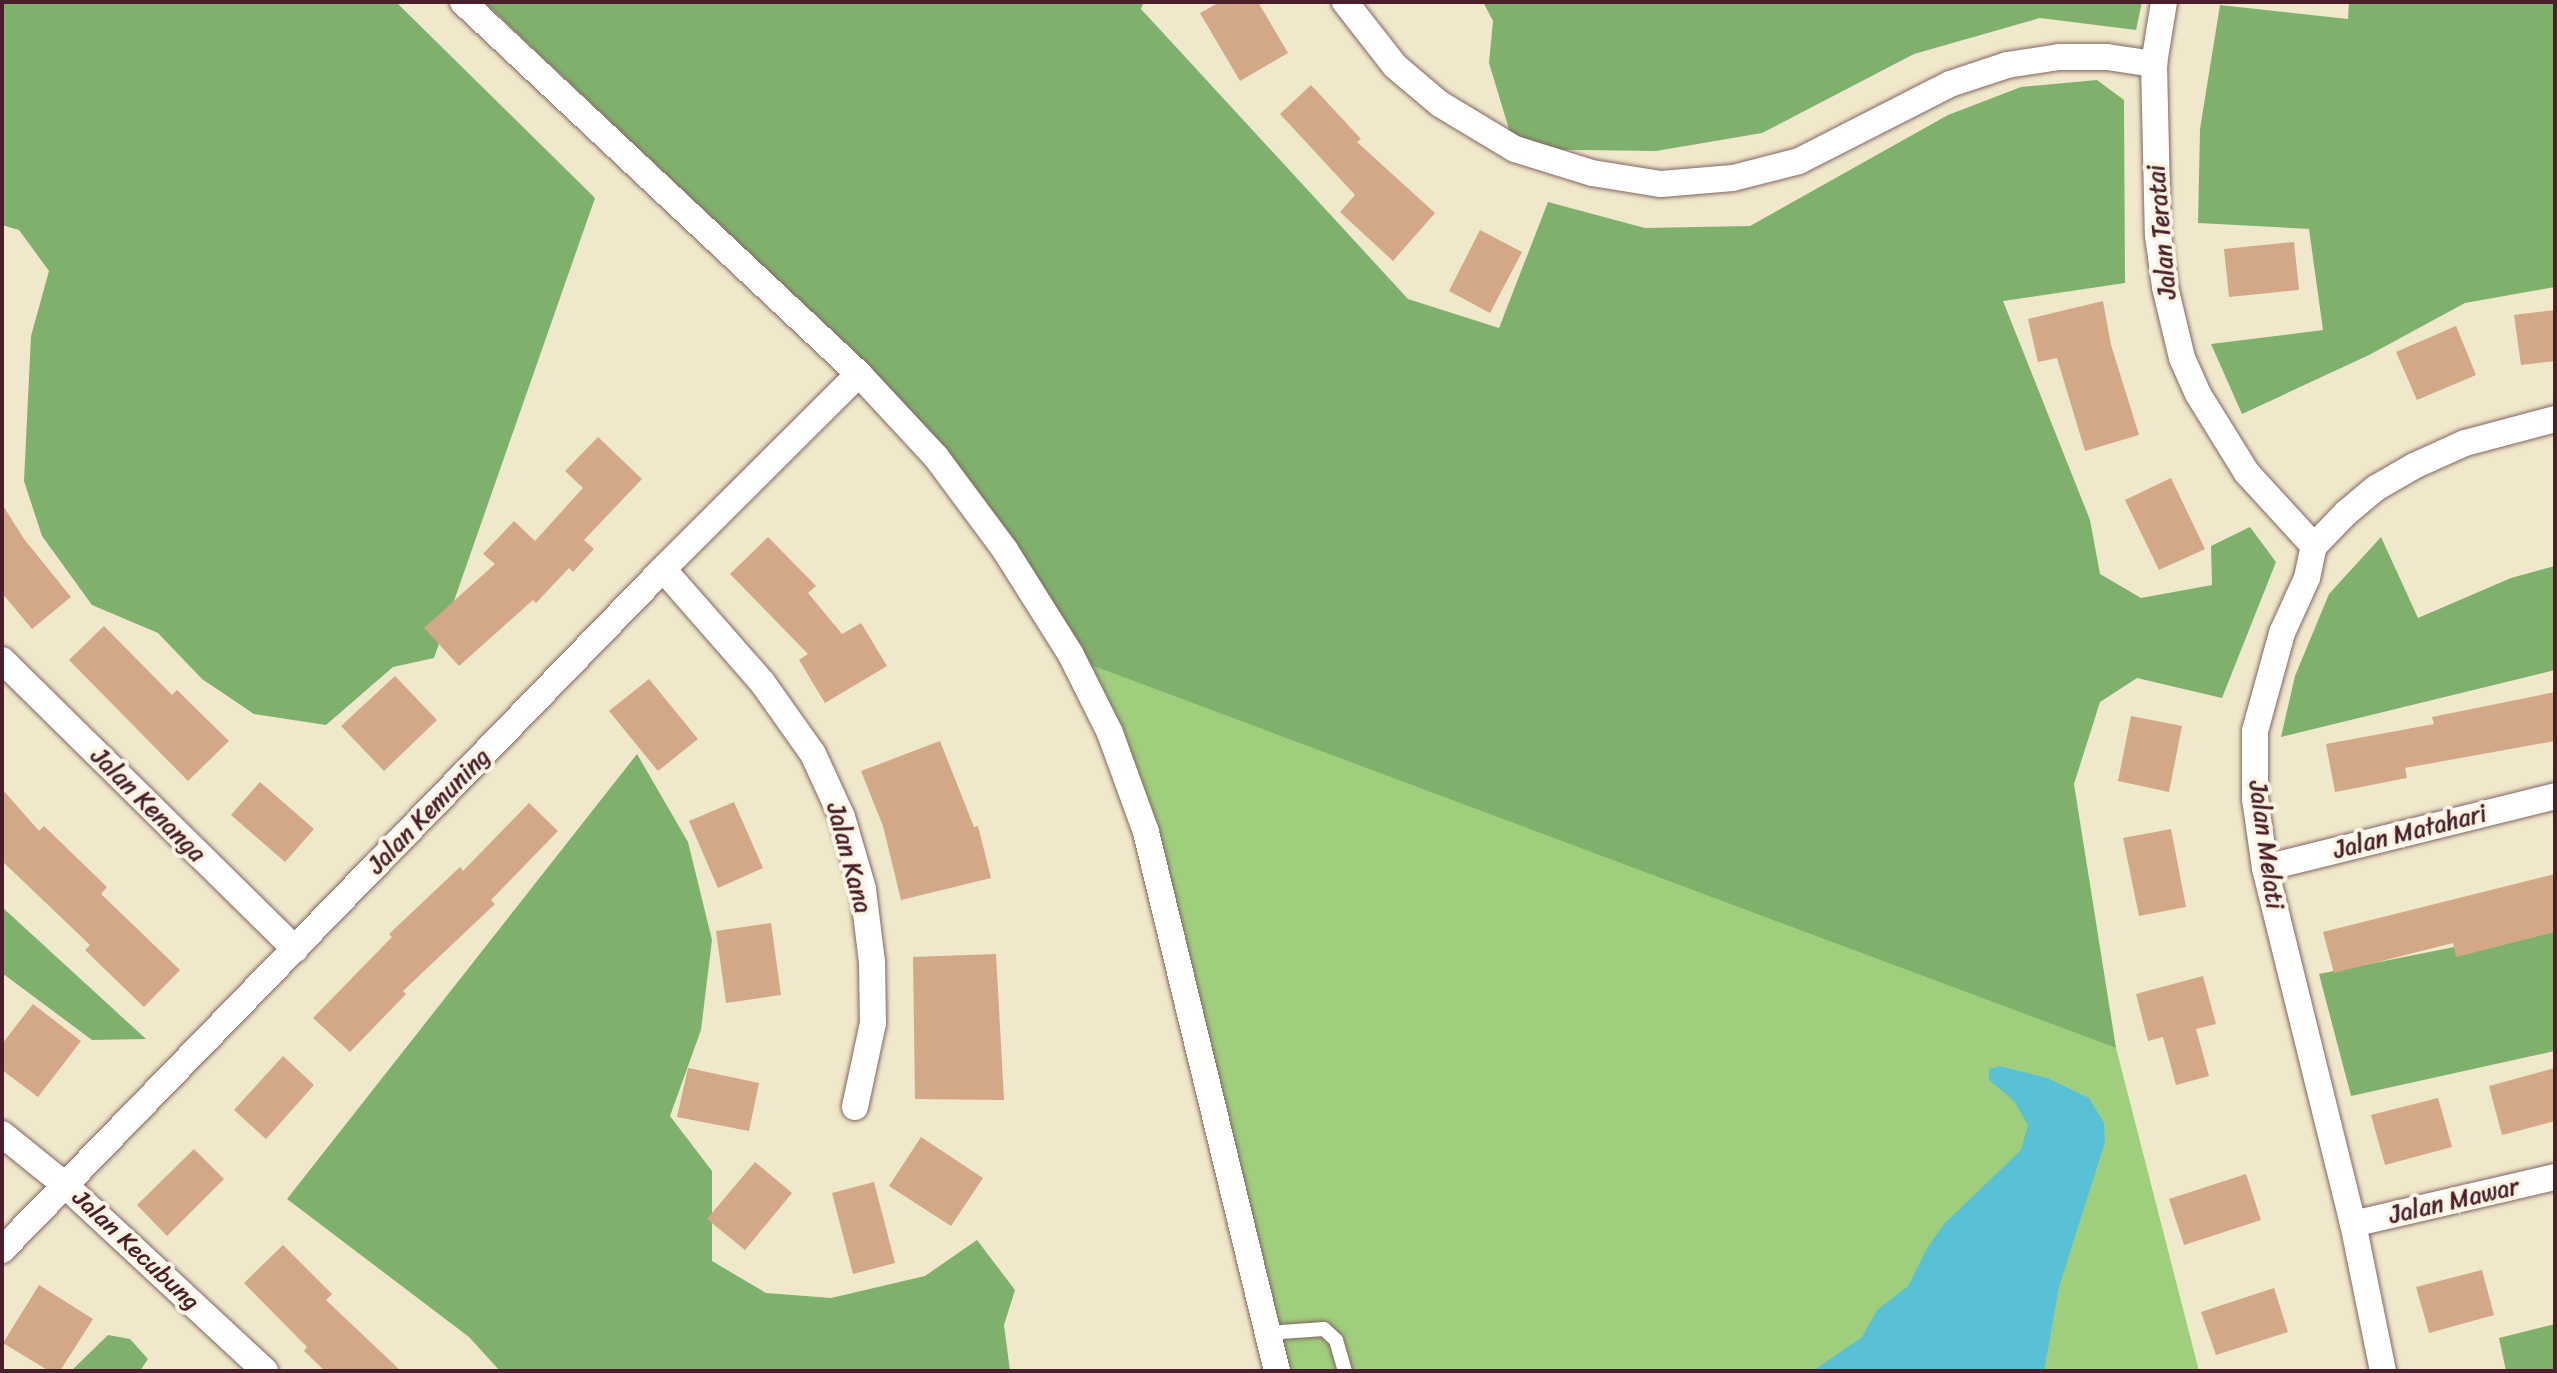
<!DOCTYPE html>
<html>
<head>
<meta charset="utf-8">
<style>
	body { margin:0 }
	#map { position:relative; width:2557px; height:1373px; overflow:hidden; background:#f0e8cb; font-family:Sriracha,sans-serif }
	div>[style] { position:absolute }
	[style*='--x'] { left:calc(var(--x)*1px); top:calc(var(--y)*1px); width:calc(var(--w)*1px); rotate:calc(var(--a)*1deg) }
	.green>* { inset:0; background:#9fce7c }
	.forest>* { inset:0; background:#7fb16c }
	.water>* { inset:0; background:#58c1d5 }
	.building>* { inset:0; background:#d2a886 }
	.roads { filter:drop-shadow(0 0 2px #846563) drop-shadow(0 0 2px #846563) }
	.lane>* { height:14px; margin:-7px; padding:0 7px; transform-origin:7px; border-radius:7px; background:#fff }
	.street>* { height:26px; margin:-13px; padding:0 13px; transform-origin:13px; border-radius:13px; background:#fff }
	span { translate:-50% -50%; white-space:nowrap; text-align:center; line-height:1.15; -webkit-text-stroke:8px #fcf5e5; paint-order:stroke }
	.street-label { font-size:24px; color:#4a1f2b }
	.frame { position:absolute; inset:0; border:4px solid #4a1f2b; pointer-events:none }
</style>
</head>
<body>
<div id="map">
	<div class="green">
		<i style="clip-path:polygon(1096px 658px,2116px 1048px,2199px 1371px,1281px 1371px,1115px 730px,1083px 662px)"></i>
	</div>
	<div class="forest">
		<i style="clip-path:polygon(2px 2px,396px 2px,595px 198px,434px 658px,393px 667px,326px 725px,254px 714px,202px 679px,158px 633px,92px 605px,42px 536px,24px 481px,31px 336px,49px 271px,19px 230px,2px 225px)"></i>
		<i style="clip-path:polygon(484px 2px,1144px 2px,1141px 9px,1408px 299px,1499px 328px,1548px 202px,1645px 228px,1750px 226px,1948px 115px,2021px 87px,2097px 80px,2124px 100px,2125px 283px,2003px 301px,2090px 520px,2100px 574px,2141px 598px,2212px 585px,2211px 546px,2250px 527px,2276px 562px,2222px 698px,2137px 678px,2100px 702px,2074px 784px,2116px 1048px,1083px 662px,937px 442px,869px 366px)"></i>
		<i style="clip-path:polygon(1483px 2px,2142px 2px,2136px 30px,2040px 18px,1914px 54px,1762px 133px,1656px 151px,1515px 149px,1489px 63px,1493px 21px)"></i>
		<i style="clip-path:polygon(2349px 2px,2555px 2px,2555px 287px,2465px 303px,2369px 355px,2242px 414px,2211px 344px,2323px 330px,2309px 229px,2198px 223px,2200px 129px,2220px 5px,2348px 19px)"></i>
		<i style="clip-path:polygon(2381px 537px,2418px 618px,2511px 578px,2555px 566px,2555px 670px,2281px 737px,2295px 676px,2329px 594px)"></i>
		<i style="clip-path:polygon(637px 754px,688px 842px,712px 940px,701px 1030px,670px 1116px,712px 1171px,712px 1261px,766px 1293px,831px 1298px,925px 1276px,977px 1240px,1015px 1290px,1004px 1325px,1010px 1371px,500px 1371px,469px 1337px,287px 1199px)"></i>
		<i style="clip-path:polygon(2px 907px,146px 1039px,92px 1040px,2px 973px)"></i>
		<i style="clip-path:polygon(2555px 927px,2555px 1051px,2351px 1096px,2319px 974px)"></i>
		<i style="clip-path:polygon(2555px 1324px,2555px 1371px,2506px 1371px,2499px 1338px)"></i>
		<i style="clip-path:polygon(108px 1335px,130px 1339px,148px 1359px,140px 1371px,71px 1371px)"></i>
	</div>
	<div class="water">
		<i style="clip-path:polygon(2000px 1066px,2047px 1078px,2089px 1098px,2104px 1123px,2105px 1142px,2059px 1287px,2044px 1371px,1813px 1371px,1862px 1337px,1877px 1310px,1908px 1286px,1927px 1248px,1944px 1224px,2021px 1150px,2028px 1125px,2014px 1101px,1989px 1080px,1989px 1069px)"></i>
	</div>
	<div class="building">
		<i style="clip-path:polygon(1220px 2px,1258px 2px,1288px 53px,1240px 81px,1200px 13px)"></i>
		<i style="clip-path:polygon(1311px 85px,1361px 139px,1357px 142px,1435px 213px,1393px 261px,1340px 212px,1355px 195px,1280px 114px)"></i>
		<i style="clip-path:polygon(1480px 230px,1522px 252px,1490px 313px,1449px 291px)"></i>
		<i style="clip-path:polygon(2294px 242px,2299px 290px,2229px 297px,2224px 249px)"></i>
		<i style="clip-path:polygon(2103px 301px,2111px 345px,2139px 435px,2085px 451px,2057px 358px,2038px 362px,2028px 319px)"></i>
		<i style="clip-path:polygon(2555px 310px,2555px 361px,2521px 365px,2514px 315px)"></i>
		<i style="clip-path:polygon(2456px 326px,2476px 375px,2417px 400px,2396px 352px)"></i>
		<i style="clip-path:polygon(598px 437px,642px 479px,584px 540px,594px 549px,573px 572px,569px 568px,536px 603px,533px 600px,459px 666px,424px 628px,495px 564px,483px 554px,514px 521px,535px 541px,583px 488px,565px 471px)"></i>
		<i style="clip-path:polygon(2171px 478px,2205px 549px,2159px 570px,2125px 500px)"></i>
		<i style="clip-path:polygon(2px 504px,24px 539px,71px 597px,32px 629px,2px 593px)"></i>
		<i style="clip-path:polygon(768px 537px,816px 586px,808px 593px,842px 634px,861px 623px,887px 666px,825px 703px,799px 660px,808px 654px,730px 574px)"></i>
		<i style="clip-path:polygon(104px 626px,172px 695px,177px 690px,229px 741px,188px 781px,69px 660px)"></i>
		<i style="clip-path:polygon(395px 676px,437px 720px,384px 771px,341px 726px)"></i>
		<i style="clip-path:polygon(649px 679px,698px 739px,658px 771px,609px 711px)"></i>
		<i style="clip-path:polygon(2555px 692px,2555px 741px,2405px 768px,2407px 778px,2335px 792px,2326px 744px,2434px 724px,2432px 717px)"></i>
		<i style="clip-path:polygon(2131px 716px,2182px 726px,2169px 792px,2118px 781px)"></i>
		<i style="clip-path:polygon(940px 741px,974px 827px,978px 826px,991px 878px,901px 900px,883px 826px,861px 771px)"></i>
		<i style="clip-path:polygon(260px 782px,314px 829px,285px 862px,231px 815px)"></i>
		<i style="clip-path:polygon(2px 789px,39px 831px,44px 826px,107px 887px,101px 894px,180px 970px,144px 1007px,85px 950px,90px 945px,2px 861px)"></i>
		<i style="clip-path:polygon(734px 802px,763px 868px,718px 888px,689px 821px)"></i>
		<i style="clip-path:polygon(529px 803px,558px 831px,491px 900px,495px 904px,403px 991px,406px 994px,350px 1052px,313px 1018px,392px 937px,389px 934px,460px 867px,463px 871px)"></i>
		<i style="clip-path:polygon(2171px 829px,2186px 907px,2139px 916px,2123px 838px)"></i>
		<i style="clip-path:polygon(2555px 874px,2555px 932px,2456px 957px,2453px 943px,2334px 973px,2323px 932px)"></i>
		<i style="clip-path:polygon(771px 923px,781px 995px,726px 1003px,716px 931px)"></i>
		<i style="clip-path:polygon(996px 954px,1004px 1100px,915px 1099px,913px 957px)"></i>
		<i style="clip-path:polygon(2203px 976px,2216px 1024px,2196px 1029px,2209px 1076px,2176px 1085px,2163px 1037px,2148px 1041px,2136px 994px)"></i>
		<i style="clip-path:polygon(33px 1004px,81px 1041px,38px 1097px,2px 1070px,2px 1044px)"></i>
		<i style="clip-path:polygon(283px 1056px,314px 1085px,266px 1139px,234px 1110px)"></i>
		<i style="clip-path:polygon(688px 1068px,759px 1083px,749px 1131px,677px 1117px)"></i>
		<i style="clip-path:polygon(2555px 1068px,2555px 1121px,2502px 1135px,2489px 1086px)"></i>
		<i style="clip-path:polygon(2438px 1098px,2452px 1147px,2385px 1165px,2371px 1115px)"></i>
		<i style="clip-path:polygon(921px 1137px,983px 1178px,951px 1226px,889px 1186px)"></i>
		<i style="clip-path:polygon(194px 1149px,224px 1179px,167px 1236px,137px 1205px)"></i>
		<i style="clip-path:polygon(755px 1162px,792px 1193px,745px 1250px,707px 1219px)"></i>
		<i style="clip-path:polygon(2246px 1174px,2261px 1220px,2184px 1245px,2169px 1199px)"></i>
		<i style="clip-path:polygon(874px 1182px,895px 1263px,853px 1274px,832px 1193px)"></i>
		<i style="clip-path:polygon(283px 1245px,332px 1294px,326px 1300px,401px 1371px,325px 1371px,304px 1351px,307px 1347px,244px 1283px)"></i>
		<i style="clip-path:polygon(2482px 1270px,2494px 1315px,2429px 1333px,2416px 1287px)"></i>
		<i style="clip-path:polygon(39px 1285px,93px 1319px,60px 1371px,49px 1371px,3px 1343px)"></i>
		<i style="clip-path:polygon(2274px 1288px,2288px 1332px,2216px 1355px,2201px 1312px)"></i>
	</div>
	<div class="roads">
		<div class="lane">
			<i style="--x:1267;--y:1333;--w:57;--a:-4"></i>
			<i style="--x:1324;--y:1329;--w:16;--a:43"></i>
			<i style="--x:1336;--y:1340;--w:32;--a:74"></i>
		</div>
		<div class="street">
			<i style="--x:463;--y:2;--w:543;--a:43.21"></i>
			<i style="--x:859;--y:374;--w:113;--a:47.1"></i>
			<i style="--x:936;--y:457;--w:116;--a:53.4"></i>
			<i style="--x:1005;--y:550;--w:124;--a:57.8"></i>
			<i style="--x:1071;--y:655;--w:87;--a:63.4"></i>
			<i style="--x:1110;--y:733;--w:105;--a:70"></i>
			<i style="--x:1146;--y:832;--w:555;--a:76.34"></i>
			<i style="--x:1345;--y:2;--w:81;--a:52"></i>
			<i style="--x:1395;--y:66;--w:59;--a:40.2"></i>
			<i style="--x:1440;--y:104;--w:87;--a:31"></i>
			<i style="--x:1515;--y:149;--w:81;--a:17.3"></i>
			<i style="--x:1592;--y:173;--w:70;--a:9.1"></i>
			<i style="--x:1661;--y:184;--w:72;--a:-4.8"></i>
			<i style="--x:1733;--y:178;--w:68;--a:-14.4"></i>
			<i style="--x:1799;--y:161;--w:169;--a:-27"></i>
			<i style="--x:1950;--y:84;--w:60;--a:-18.4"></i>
			<i style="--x:2007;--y:65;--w:53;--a:-8.7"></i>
			<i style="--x:2059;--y:57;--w:48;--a:0"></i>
			<i style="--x:2107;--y:57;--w:48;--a:8.5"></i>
			<i style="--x:2164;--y:2;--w:63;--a:99.2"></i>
			<i style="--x:2154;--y:64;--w:171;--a:88.7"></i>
			<i style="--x:2158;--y:235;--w:52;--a:82.3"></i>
			<i style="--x:2165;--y:287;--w:73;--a:76.5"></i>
			<i style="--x:2182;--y:358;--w:39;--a:66"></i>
			<i style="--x:2198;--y:394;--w:93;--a:58.2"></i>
			<i style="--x:2247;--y:473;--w:99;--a:47.5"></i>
			<i style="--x:663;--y:569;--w:150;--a:48.8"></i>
			<i style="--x:762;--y:682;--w:88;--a:54.7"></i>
			<i style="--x:813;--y:754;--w:69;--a:65.3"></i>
			<i style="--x:842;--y:817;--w:75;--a:73.7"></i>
			<i style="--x:863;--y:889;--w:74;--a:83"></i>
			<i style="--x:872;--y:962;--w:61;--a:89.1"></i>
			<i style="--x:873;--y:1023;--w:86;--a:102.1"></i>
			<i style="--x:2;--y:660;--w:412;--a:44.6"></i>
			<i style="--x:2265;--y:868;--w:299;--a:-13.9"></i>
			<i style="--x:2;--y:1134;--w:81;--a:39"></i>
			<i style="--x:65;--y:1185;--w:273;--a:42.9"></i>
			<i style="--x:2353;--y:1224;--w:207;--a:-13.1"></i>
			<i style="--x:2;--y:1250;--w:949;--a:-45.85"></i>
			<i style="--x:663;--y:569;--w:276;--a:-44.9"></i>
			<i style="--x:2383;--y:1371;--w:150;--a:-101.5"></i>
			<i style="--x:2353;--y:1224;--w:367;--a:-103.9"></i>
			<i style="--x:2265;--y:868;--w:70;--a:-98.2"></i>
			<i style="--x:2255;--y:799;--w:68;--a:-90"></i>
			<i style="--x:2255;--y:731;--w:102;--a:-74.6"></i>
			<i style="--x:2282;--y:633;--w:60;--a:-65.6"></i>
			<i style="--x:2307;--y:578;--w:33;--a:-78"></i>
			<i style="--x:2314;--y:546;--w:46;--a:-45.9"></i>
			<i style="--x:2346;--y:513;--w:39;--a:-40"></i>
			<i style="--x:2376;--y:488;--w:44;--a:-30.1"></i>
			<i style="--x:2414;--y:466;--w:56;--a:-24.3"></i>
			<i style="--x:2465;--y:443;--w:93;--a:-14.9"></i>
		</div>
	</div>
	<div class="street-label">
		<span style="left:2162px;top:232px;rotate:-95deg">Jalan Teratai</span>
		<span style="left:148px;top:805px;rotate:45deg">Jalan Kenanga</span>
		<span style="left:429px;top:811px;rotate:-46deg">Jalan Kemuning</span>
		<span style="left:2410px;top:832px;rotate:-14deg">Jalan Matahari</span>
		<span style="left:2266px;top:845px;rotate:82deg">Jalan Melati</span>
		<span style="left:849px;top:858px;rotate:75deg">Jalan Kana</span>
		<span style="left:2454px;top:1201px;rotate:-13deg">Jalan Mawar</span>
		<span style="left:136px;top:1250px;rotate:43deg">Jalan Kecubung</span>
	</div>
	<div class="frame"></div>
</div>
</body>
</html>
